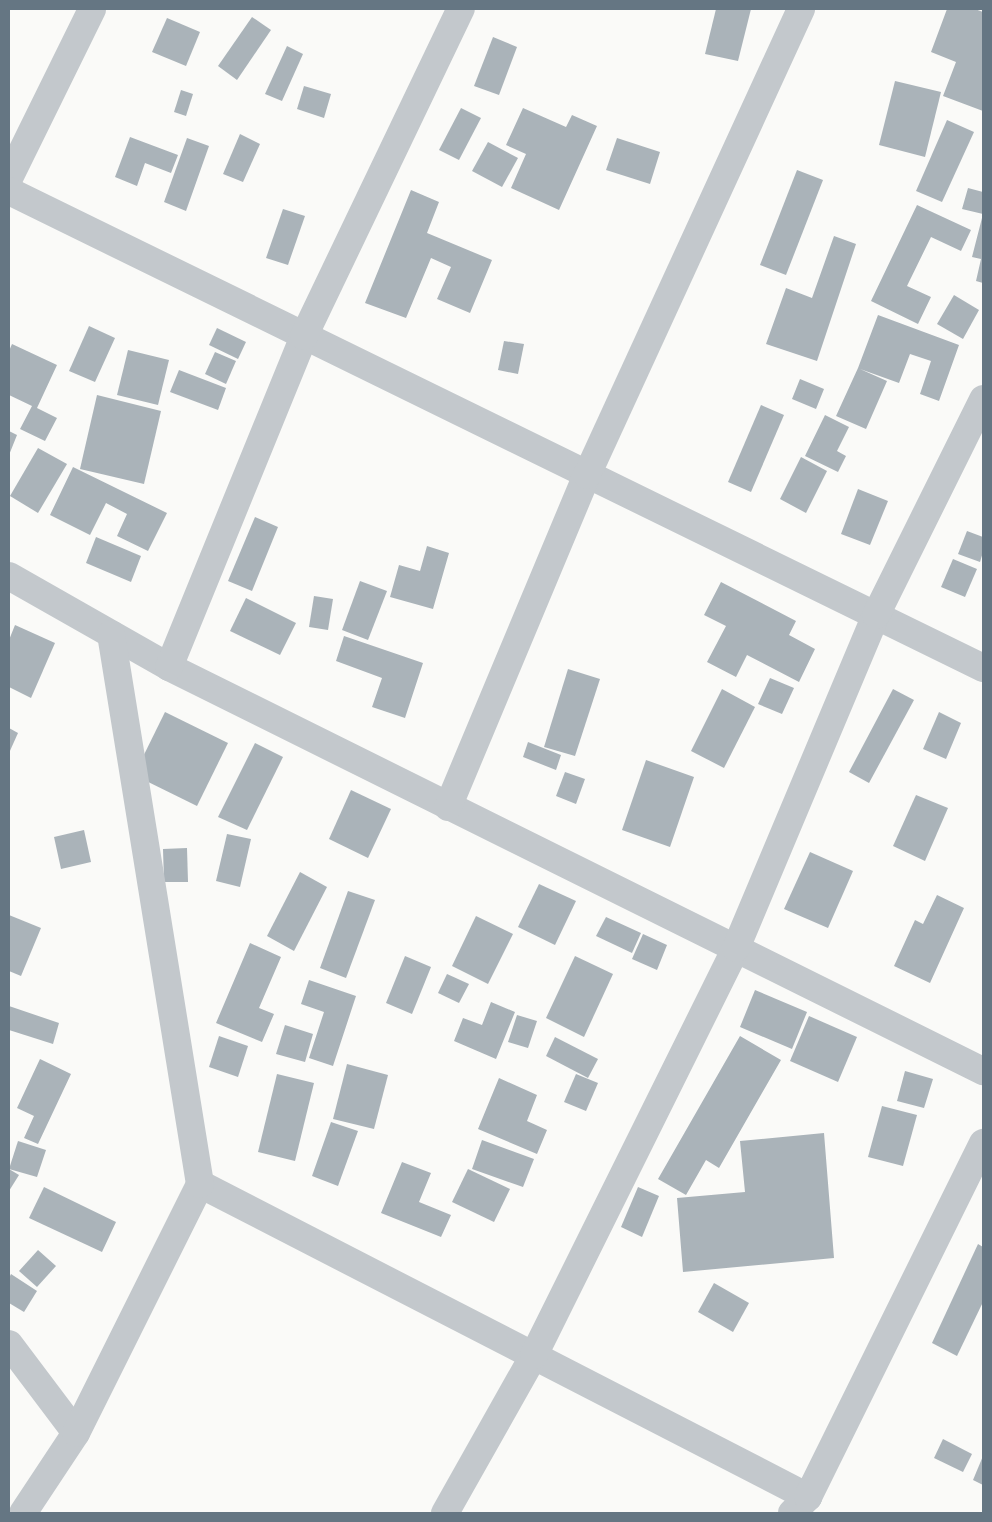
<!DOCTYPE html>
<html>
<head>
<meta charset="utf-8">
<style>
	body { margin:0 }
	#map { position:relative; width:992px; height:1522px; overflow:hidden; background:#fafaf8; font-family:Raleway,sans-serif }
	div>[style] { position:absolute }
	[style*='--x'] { left:calc(var(--x)*1px); top:calc(var(--y)*1px); width:calc(var(--w)*1px); rotate:calc(var(--a)*1deg) }
	.building>* { inset:0; background:#aab3b9 }
	.minor>* { height:28px; margin:-14px; padding:0 14px; transform-origin:14px; border-radius:14px; background:#c3c8cc }
	span { translate:-50% -50%; white-space:nowrap; text-align:center; line-height:1.15; -webkit-text-stroke:5px #fff; paint-order:stroke }
	.frame { position:absolute; inset:0; border:10px solid #657683; pointer-events:none }
</style>
</head>
<body>
<div id="map">
	<div class="building">
		<i style="clip-path:polygon(716px 9px,751px 9px,738px 61px,705px 54px)"></i>
		<i style="clip-path:polygon(947px 9px,975px 9px,983px 12px,983px 111px,943px 96px,956px 62px,931px 52px)"></i>
		<i style="clip-path:polygon(252px 17px,271px 30px,237px 80px,218px 66px)"></i>
		<i style="clip-path:polygon(167px 18px,200px 32px,186px 66px,152px 52px)"></i>
		<i style="clip-path:polygon(493px 37px,517px 47px,499px 95px,474px 86px)"></i>
		<i style="clip-path:polygon(287px 46px,303px 54px,282px 101px,265px 94px)"></i>
		<i style="clip-path:polygon(895px 81px,941px 92px,925px 157px,879px 145px)"></i>
		<i style="clip-path:polygon(304px 86px,331px 94px,324px 118px,297px 109px)"></i>
		<i style="clip-path:polygon(181px 90px,193px 94px,186px 116px,174px 112px)"></i>
		<i style="clip-path:polygon(461px 108px,481px 118px,459px 160px,439px 150px)"></i>
		<i style="clip-path:polygon(523px 108px,566px 127px,572px 115px,597px 126px,559px 210px,511px 188px,526px 154px,506px 145px)"></i>
		<i style="clip-path:polygon(947px 120px,974px 132px,942px 202px,916px 191px)"></i>
		<i style="clip-path:polygon(240px 134px,260px 144px,243px 182px,223px 174px)"></i>
		<i style="clip-path:polygon(130px 137px,178px 155px,171px 173px,145px 163px,137px 186px,115px 177px)"></i>
		<i style="clip-path:polygon(187px 138px,209px 146px,186px 211px,164px 202px)"></i>
		<i style="clip-path:polygon(617px 138px,660px 152px,650px 184px,606px 170px)"></i>
		<i style="clip-path:polygon(488px 142px,518px 158px,502px 187px,472px 171px)"></i>
		<i style="clip-path:polygon(797px 170px,823px 180px,786px 275px,760px 265px)"></i>
		<i style="clip-path:polygon(968px 188px,983px 192px,983px 283px,976px 281px,981px 259px,972px 257px,983px 214px,962px 209px)"></i>
		<i style="clip-path:polygon(411px 190px,439px 202px,427px 233px,492px 260px,470px 313px,437px 299px,451px 267px,431px 258px,406px 318px,365px 303px)"></i>
		<i style="clip-path:polygon(917px 205px,971px 230px,961px 251px,931px 237px,907px 286px,931px 297px,918px 324px,871px 301px)"></i>
		<i style="clip-path:polygon(283px 209px,305px 216px,288px 265px,266px 258px)"></i>
		<i style="clip-path:polygon(834px 236px,856px 244px,817px 361px,766px 344px,786px 288px,812px 298px)"></i>
		<i style="clip-path:polygon(954px 295px,979px 310px,963px 339px,937px 324px)"></i>
		<i style="clip-path:polygon(878px 315px,959px 345px,939px 401px,920px 394px,931px 361px,910px 354px,899px 383px,860px 369px,887px 381px,866px 429px,836px 416px,858px 368px)"></i>
		<i style="clip-path:polygon(89px 326px,115px 338px,95px 382px,69px 371px)"></i>
		<i style="clip-path:polygon(217px 328px,246px 342px,238px 359px,209px 345px)"></i>
		<i style="clip-path:polygon(504px 341px,524px 344px,518px 374px,498px 370px)"></i>
		<i style="clip-path:polygon(12px 344px,57px 365px,37px 408px,57px 418px,45px 441px,20px 429px,32px 406px,9px 395px,9px 351px)"></i>
		<i style="clip-path:polygon(128px 350px,169px 360px,158px 405px,117px 395px)"></i>
		<i style="clip-path:polygon(215px 352px,236px 361px,226px 384px,205px 374px)"></i>
		<i style="clip-path:polygon(179px 370px,226px 388px,218px 410px,170px 392px)"></i>
		<i style="clip-path:polygon(800px 379px,824px 389px,816px 409px,792px 399px)"></i>
		<i style="clip-path:polygon(97px 395px,161px 411px,144px 484px,80px 469px)"></i>
		<i style="clip-path:polygon(761px 405px,784px 415px,751px 492px,728px 482px)"></i>
		<i style="clip-path:polygon(825px 415px,849px 427px,837px 451px,846px 456px,838px 472px,805px 456px)"></i>
		<i style="clip-path:polygon(9px 431px,17px 435px,9px 455px)"></i>
		<i style="clip-path:polygon(38px 448px,67px 464px,38px 513px,10px 496px)"></i>
		<i style="clip-path:polygon(801px 457px,827px 471px,806px 513px,780px 499px)"></i>
		<i style="clip-path:polygon(73px 467px,167px 513px,148px 551px,117px 536px,127px 514px,106px 503px,90px 535px,50px 515px)"></i>
		<i style="clip-path:polygon(858px 489px,888px 501px,870px 545px,841px 534px)"></i>
		<i style="clip-path:polygon(255px 517px,278px 527px,252px 591px,228px 581px)"></i>
		<i style="clip-path:polygon(967px 531px,983px 537px,983px 552px,980px 562px,958px 554px)"></i>
		<i style="clip-path:polygon(96px 537px,141px 556px,131px 582px,86px 563px)"></i>
		<i style="clip-path:polygon(427px 546px,449px 553px,433px 609px,390px 597px,399px 565px,420px 571px)"></i>
		<i style="clip-path:polygon(953px 559px,977px 569px,965px 597px,941px 587px)"></i>
		<i style="clip-path:polygon(360px 581px,387px 591px,368px 640px,342px 630px)"></i>
		<i style="clip-path:polygon(721px 582px,796px 621px,789px 635px,815px 649px,799px 682px,747px 655px,736px 677px,707px 662px,726px 626px,704px 615px)"></i>
		<i style="clip-path:polygon(314px 596px,333px 599px,328px 630px,309px 627px)"></i>
		<i style="clip-path:polygon(246px 598px,296px 623px,280px 655px,230px 631px)"></i>
		<i style="clip-path:polygon(15px 625px,55px 643px,31px 698px,9px 687px,9px 640px)"></i>
		<i style="clip-path:polygon(344px 636px,423px 663px,405px 718px,372px 707px,382px 678px,336px 661px)"></i>
		<i style="clip-path:polygon(568px 669px,600px 679px,575px 756px,544px 747px)"></i>
		<i style="clip-path:polygon(770px 678px,794px 688px,782px 714px,758px 704px)"></i>
		<i style="clip-path:polygon(722px 689px,755px 707px,724px 768px,691px 751px)"></i>
		<i style="clip-path:polygon(893px 689px,914px 700px,869px 783px,849px 772px)"></i>
		<i style="clip-path:polygon(165px 712px,228px 743px,197px 806px,134px 775px)"></i>
		<i style="clip-path:polygon(939px 712px,961px 723px,946px 759px,923px 749px)"></i>
		<i style="clip-path:polygon(9px 728px,18px 733px,9px 753px)"></i>
		<i style="clip-path:polygon(528px 742px,561px 755px,556px 770px,523px 757px)"></i>
		<i style="clip-path:polygon(255px 743px,283px 757px,247px 830px,218px 817px)"></i>
		<i style="clip-path:polygon(646px 760px,694px 777px,670px 847px,622px 830px)"></i>
		<i style="clip-path:polygon(565px 772px,585px 779px,576px 804px,556px 796px)"></i>
		<i style="clip-path:polygon(351px 790px,391px 809px,368px 858px,329px 839px)"></i>
		<i style="clip-path:polygon(916px 795px,948px 808px,925px 861px,893px 846px)"></i>
		<i style="clip-path:polygon(84px 830px,91px 862px,61px 869px,54px 837px)"></i>
		<i style="clip-path:polygon(227px 834px,251px 839px,240px 887px,216px 881px)"></i>
		<i style="clip-path:polygon(187px 848px,188px 882px,164px 882px,163px 849px)"></i>
		<i style="clip-path:polygon(810px 852px,853px 871px,828px 928px,784px 909px)"></i>
		<i style="clip-path:polygon(300px 872px,327px 887px,294px 951px,267px 936px)"></i>
		<i style="clip-path:polygon(539px 884px,576px 901px,555px 945px,518px 927px)"></i>
		<i style="clip-path:polygon(348px 891px,375px 900px,346px 978px,320px 968px)"></i>
		<i style="clip-path:polygon(937px 895px,964px 908px,930px 983px,894px 966px,915px 920px,923px 924px)"></i>
		<i style="clip-path:polygon(9px 915px,41px 928px,21px 976px,9px 971px)"></i>
		<i style="clip-path:polygon(476px 916px,513px 934px,488px 984px,452px 966px)"></i>
		<i style="clip-path:polygon(606px 917px,641px 933px,632px 953px,596px 936px)"></i>
		<i style="clip-path:polygon(643px 934px,667px 945px,657px 970px,632px 959px)"></i>
		<i style="clip-path:polygon(250px 943px,281px 957px,259px 1008px,274px 1014px,262px 1042px,216px 1023px)"></i>
		<i style="clip-path:polygon(405px 956px,431px 967px,412px 1014px,386px 1003px)"></i>
		<i style="clip-path:polygon(575px 956px,613px 974px,584px 1037px,546px 1018px)"></i>
		<i style="clip-path:polygon(447px 974px,469px 984px,459px 1003px,438px 993px)"></i>
		<i style="clip-path:polygon(309px 980px,356px 996px,333px 1066px,309px 1058px,324px 1012px,301px 1004px)"></i>
		<i style="clip-path:polygon(755px 990px,807px 1012px,792px 1049px,740px 1027px)"></i>
		<i style="clip-path:polygon(491px 1002px,515px 1012px,496px 1059px,454px 1041px,463px 1018px,482px 1025px)"></i>
		<i style="clip-path:polygon(9px 1006px,59px 1023px,53px 1044px,9px 1030px)"></i>
		<i style="clip-path:polygon(517px 1015px,537px 1021px,528px 1048px,508px 1042px)"></i>
		<i style="clip-path:polygon(809px 1016px,857px 1037px,838px 1082px,790px 1061px)"></i>
		<i style="clip-path:polygon(285px 1025px,313px 1034px,305px 1062px,276px 1054px)"></i>
		<i style="clip-path:polygon(219px 1036px,248px 1046px,238px 1077px,209px 1067px)"></i>
		<i style="clip-path:polygon(740px 1036px,781px 1060px,719px 1168px,706px 1160px,686px 1195px,658px 1179px)"></i>
		<i style="clip-path:polygon(555px 1037px,598px 1059px,588px 1078px,546px 1056px)"></i>
		<i style="clip-path:polygon(40px 1059px,71px 1074px,38px 1144px,24px 1138px,34px 1116px,17px 1108px)"></i>
		<i style="clip-path:polygon(347px 1064px,388px 1075px,374px 1129px,333px 1119px)"></i>
		<i style="clip-path:polygon(905px 1071px,933px 1079px,924px 1108px,897px 1101px)"></i>
		<i style="clip-path:polygon(277px 1074px,314px 1083px,295px 1161px,258px 1152px)"></i>
		<i style="clip-path:polygon(576px 1074px,598px 1083px,586px 1111px,564px 1102px)"></i>
		<i style="clip-path:polygon(499px 1078px,537px 1095px,527px 1121px,547px 1130px,537px 1154px,478px 1129px)"></i>
		<i style="clip-path:polygon(882px 1106px,917px 1115px,903px 1166px,868px 1157px)"></i>
		<i style="clip-path:polygon(331px 1122px,358px 1131px,338px 1186px,312px 1176px)"></i>
		<i style="clip-path:polygon(824px 1133px,834px 1258px,683px 1272px,677px 1198px,745px 1192px,740px 1141px)"></i>
		<i style="clip-path:polygon(482px 1140px,534px 1159px,523px 1187px,472px 1169px)"></i>
		<i style="clip-path:polygon(18px 1141px,46px 1150px,37px 1177px,9px 1169px)"></i>
		<i style="clip-path:polygon(402px 1162px,431px 1173px,419px 1202px,451px 1215px,441px 1237px,381px 1213px)"></i>
		<i style="clip-path:polygon(9px 1169px,19px 1175px,9px 1191px)"></i>
		<i style="clip-path:polygon(468px 1169px,510px 1189px,494px 1222px,452px 1202px)"></i>
		<i style="clip-path:polygon(44px 1187px,116px 1222px,102px 1252px,29px 1218px)"></i>
		<i style="clip-path:polygon(638px 1187px,659px 1196px,642px 1237px,621px 1227px)"></i>
		<i style="clip-path:polygon(978px 1244px,983px 1247px,983px 1302px,957px 1356px,932px 1343px)"></i>
		<i style="clip-path:polygon(38px 1250px,56px 1266px,37px 1287px,19px 1271px)"></i>
		<i style="clip-path:polygon(11px 1274px,37px 1291px,24px 1312px,9px 1303px,9px 1278px)"></i>
		<i style="clip-path:polygon(714px 1283px,749px 1303px,733px 1332px,698px 1312px)"></i>
		<i style="clip-path:polygon(943px 1439px,972px 1454px,963px 1472px,934px 1458px)"></i>
		<i style="clip-path:polygon(983px 1456px,983px 1485px,973px 1480px)"></i>
	</div>
	<div class="minor">
		<i style="--x:9;--y:178;--w:188;--a:-63.8"></i>
		<i style="--x:9;--y:191;--w:1085;--a:26.09"></i>
		<i style="--x:9;--y:576;--w:184;--a:29.6"></i>
		<i style="--x:169;--y:667;--w:909;--a:26.4"></i>
		<i style="--x:169;--y:667;--w:357;--a:-67.8"></i>
		<i style="--x:304;--y:336;--w:363;--a:-64.4"></i>
		<i style="--x:448;--y:807;--w:360;--a:-67.3"></i>
		<i style="--x:587;--y:475;--w:513;--a:-65.33"></i>
		<i style="--x:200;--y:1184;--w:684;--a:27.24"></i>
		<i style="--x:9;--y:1344;--w:111;--a:53"></i>
		<i style="--x:23;--y:1513;--w:96;--a:-56.5"></i>
		<i style="--x:76;--y:1433;--w:278;--a:-63.5"></i>
		<i style="--x:200;--y:1184;--w:557;--a:-99.19"></i>
		<i style="--x:445;--y:1513;--w:181;--a:-60.6"></i>
		<i style="--x:534;--y:1355;--w:454;--a:-63.6"></i>
		<i style="--x:736;--y:948;--w:361;--a:-67.2"></i>
		<i style="--x:876;--y:615;--w:241;--a:-63.6"></i>
		<i style="--x:792;--y:1513;--w:23;--a:-45"></i>
		<i style="--x:808;--y:1497;--w:395;--a:-63.7"></i>
	</div>
	<div class="frame"></div>
</div>
</body>
</html>
